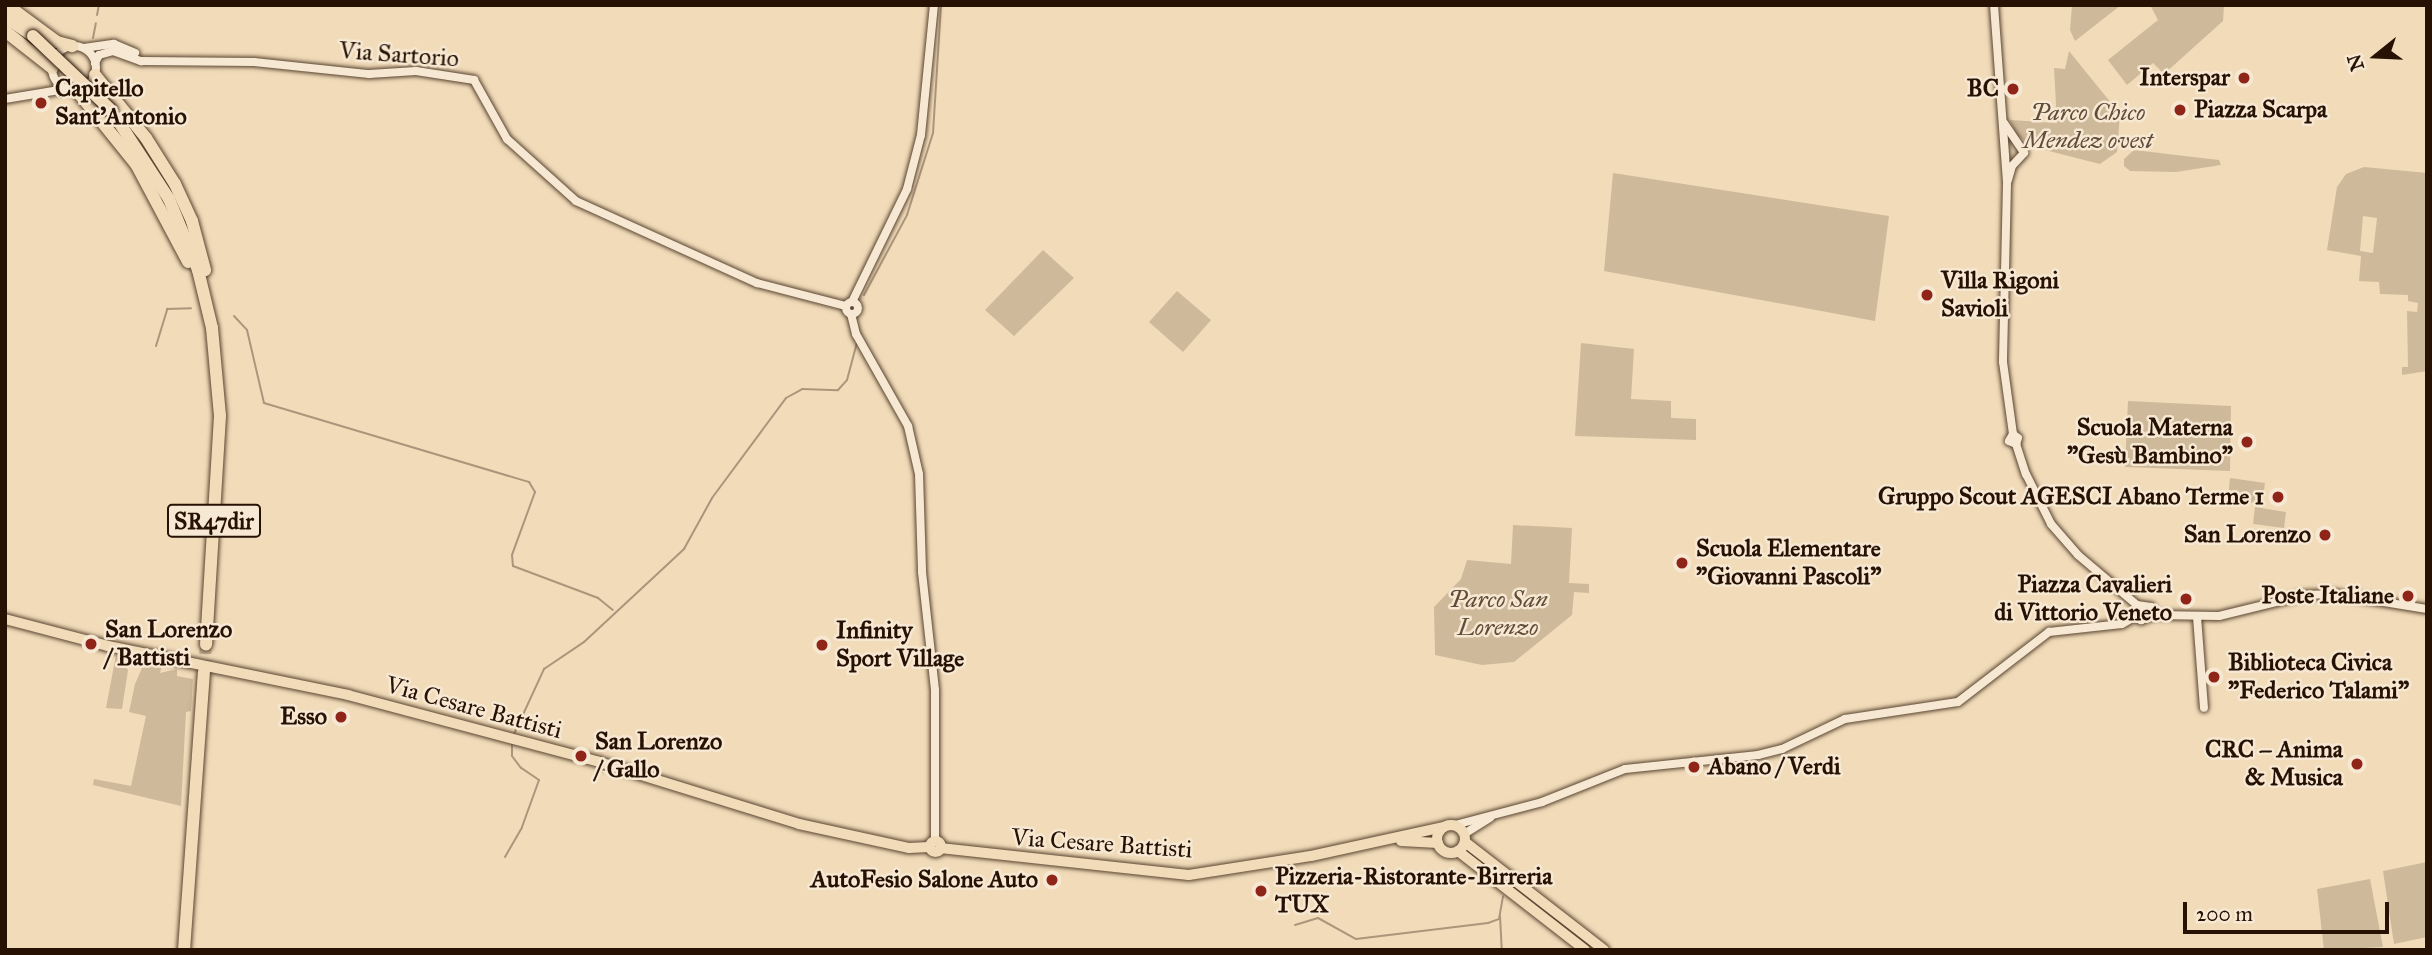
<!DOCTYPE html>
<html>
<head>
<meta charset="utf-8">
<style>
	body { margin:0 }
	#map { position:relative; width:2432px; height:955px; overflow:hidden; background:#f1dbb9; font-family:"IM FELL Great Primer",serif }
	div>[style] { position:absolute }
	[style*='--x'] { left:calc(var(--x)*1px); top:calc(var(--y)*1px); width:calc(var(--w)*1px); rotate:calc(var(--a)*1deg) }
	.green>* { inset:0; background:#ceb99a }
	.stream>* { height:2px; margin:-1px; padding:0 1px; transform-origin:1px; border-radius:1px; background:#ac967b }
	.highway-tunnel>* { height:12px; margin-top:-6px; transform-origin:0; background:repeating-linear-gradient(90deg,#c8b395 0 12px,transparent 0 18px) }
	.roads { filter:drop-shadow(0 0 2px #594430) drop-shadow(0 0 2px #594430) }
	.minor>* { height:8px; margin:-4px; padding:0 4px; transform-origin:4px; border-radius:4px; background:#f6e8d2 }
	.minor>.ring { margin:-4px; padding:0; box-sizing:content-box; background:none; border:8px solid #f6e8d2; border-radius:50% }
	.major>* { height:10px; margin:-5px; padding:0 5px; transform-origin:5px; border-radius:5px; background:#f1dbb9 }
	.major>.ring { margin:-5px; padding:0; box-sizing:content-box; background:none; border:10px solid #f1dbb9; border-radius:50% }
	.highway>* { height:12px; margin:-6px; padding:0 6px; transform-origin:6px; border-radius:6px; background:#f1dbb9 }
	.bridges { filter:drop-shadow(0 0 2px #261103) drop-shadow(0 0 2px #261103) }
	.highway-bridge>* { height:12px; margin:-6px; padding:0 6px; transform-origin:6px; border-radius:6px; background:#f1dbb9 }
	.dots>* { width:19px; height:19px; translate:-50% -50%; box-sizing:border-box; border:4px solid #f6e8d2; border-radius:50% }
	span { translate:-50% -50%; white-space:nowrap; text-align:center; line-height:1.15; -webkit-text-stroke:5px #f6e8d2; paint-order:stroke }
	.shield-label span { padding:2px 5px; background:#f6e8d2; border:2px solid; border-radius:5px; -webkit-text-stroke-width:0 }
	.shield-label { font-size:23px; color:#261103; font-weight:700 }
	.street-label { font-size:24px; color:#261103 }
	.poi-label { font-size:24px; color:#261103; font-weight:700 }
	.right { translate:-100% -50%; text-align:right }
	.left { translate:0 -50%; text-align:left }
	.park-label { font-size:24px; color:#614c38; font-style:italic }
	.frame { position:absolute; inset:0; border:7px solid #261103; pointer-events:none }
	.north { position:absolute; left:2341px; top:21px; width:70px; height:70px; -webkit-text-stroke:5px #f6e8d2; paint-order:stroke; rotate:252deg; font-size:19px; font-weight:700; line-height:28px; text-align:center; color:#261103 }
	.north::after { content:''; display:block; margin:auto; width:24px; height:32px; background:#261103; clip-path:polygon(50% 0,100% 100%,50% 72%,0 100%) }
	.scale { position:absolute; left:2183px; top:902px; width:206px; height:32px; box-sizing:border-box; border:4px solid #261103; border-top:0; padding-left:9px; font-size:21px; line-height:24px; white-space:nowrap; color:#261103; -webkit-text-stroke:5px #f6e8d2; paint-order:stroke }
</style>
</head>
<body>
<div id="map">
	<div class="green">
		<i style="clip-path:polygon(2072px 5px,2121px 5px,2075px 41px,2070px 30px)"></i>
		<i style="clip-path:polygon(2150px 5px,2224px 5px,2223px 21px,2164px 74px,2153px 63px,2127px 85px,2108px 60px,2158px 20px)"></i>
		<i style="clip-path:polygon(2069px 51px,2120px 114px,2117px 152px,2100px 164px,2033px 147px,2017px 135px,2010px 120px,2057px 123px,2054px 68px,2065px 69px)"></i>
		<i style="clip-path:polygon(2134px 150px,2219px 160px,2221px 165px,2176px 172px,2130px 171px,2124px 166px,2124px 159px)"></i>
		<i style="clip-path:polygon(evenodd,2364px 167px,2427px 173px,2427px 371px,2402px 375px,2402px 367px,2408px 367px,2407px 311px,2417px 312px,2418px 303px,2408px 301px,2408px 295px,2380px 294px,2379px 282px,2359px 281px,2361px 256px,2327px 250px,2337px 187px,2346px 174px,2364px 167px,2363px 216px,2377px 218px,2373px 253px,2360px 251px,2363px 216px)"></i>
		<i style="clip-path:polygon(1613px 173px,1889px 216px,1875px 321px,1604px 271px)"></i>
		<i style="clip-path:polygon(1043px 250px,1074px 278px,1014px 336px,985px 310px)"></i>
		<i style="clip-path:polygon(1177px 291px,1211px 320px,1183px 352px,1149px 322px)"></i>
		<i style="clip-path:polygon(1581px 343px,1634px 349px,1631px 399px,1671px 401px,1671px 418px,1696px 419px,1696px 440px,1575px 436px)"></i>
		<i style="clip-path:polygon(2128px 401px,2231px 406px,2230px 471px,2125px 467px)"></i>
		<i style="clip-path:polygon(2230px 478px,2265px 483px,2262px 504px,2228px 499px)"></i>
		<i style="clip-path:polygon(2255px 507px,2286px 512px,2284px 528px,2253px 524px)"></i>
		<i style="clip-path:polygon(1513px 525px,1572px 528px,1569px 583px,1589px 584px,1589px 593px,1574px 592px,1572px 615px,1514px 662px,1482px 665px,1435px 655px,1434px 607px,1461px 579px,1467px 560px,1511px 564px)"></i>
		<i style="clip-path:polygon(116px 655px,128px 670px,122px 709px,106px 708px)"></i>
		<i style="clip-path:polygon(162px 665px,160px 673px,177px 669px,177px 676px,193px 679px,191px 711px,186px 712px,181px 806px,93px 785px,94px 779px,131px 786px,146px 716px,129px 712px,135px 684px,142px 668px)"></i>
		<i style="clip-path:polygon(2427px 862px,2427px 937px,2394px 944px,2383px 871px)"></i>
		<i style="clip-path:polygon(2370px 879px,2383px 947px,2324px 950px,2317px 889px)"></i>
	</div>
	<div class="stream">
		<i style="--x:97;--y:15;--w:10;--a:-79"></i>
		<i style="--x:93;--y:38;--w:15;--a:-79"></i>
		<i style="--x:864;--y:295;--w:91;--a:-61.7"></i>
		<i style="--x:907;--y:215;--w:86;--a:-72.4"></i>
		<i style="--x:933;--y:133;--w:128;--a:-86.4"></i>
		<i style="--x:234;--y:316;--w:19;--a:47"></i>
		<i style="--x:247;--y:330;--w:75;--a:76.9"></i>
		<i style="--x:264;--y:403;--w:277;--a:16.6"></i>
		<i style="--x:529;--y:482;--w:12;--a:59"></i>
		<i style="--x:535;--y:492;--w:67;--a:110.1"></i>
		<i style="--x:512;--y:555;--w:11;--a:85"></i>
		<i style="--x:513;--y:566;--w:91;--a:20.6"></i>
		<i style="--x:598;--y:598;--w:19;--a:39"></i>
		<i style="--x:156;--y:346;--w:39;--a:-73"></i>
		<i style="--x:167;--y:309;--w:24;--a:-2"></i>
		<i style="--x:514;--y:734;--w:72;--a:-65.2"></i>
		<i style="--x:544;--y:669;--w:48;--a:-34"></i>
		<i style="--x:584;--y:642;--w:137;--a:-42.9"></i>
		<i style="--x:684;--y:549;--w:58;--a:-61.2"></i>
		<i style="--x:712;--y:498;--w:124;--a:-53.5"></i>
		<i style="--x:786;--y:398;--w:18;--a:-29"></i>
		<i style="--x:802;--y:389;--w:36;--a:2"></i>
		<i style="--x:838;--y:390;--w:13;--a:-48"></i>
		<i style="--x:847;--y:380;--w:39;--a:-75"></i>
		<i style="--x:505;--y:857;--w:34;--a:-60"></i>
		<i style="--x:522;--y:827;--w:50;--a:-70.1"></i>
		<i style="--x:539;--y:780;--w:22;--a:-146"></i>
		<i style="--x:521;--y:768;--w:15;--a:-127"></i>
		<i style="--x:512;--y:756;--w:13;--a:-90"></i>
		<i style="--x:1500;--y:916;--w:34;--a:87"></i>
		<i style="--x:1295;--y:925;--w:24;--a:-17"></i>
		<i style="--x:1318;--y:918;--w:43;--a:28.9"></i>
		<i style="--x:1356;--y:939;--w:133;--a:-6.9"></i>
		<i style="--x:1488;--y:923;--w:12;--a:-20"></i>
		<i style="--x:1499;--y:919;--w:23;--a:-80"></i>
	</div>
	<div class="highway-tunnel">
		<i style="--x:204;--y:672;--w:27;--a:-86"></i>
	</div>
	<div class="roads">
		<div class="minor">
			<i style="--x:1994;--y:5;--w:178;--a:85.8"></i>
			<i style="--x:2007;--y:183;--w:179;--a:91.3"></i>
			<i style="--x:2003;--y:362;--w:73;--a:82.1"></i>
			<i style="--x:2013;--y:434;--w:8;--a:120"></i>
			<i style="--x:2009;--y:441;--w:8;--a:23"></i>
			<i class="ring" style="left:52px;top:46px;width:36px;height:36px"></i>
			<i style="--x:84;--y:48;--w:30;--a:-8"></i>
			<i style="--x:114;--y:44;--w:23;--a:23"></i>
			<i style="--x:95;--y:63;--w:9;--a:-63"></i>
			<i style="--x:99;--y:55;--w:15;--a:-16"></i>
			<i style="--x:113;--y:51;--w:30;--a:20"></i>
			<i style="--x:141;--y:61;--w:113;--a:0.5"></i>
			<i style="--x:254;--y:62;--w:116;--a:6"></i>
			<i style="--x:369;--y:74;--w:47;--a:-3.7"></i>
			<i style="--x:416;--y:71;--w:59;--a:8.8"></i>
			<i style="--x:474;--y:80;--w:68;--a:60.8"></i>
			<i style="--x:507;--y:139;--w:93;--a:41.9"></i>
			<i style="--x:576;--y:201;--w:199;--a:24.4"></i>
			<i style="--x:757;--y:283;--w:92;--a:14.5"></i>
			<i style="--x:5;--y:99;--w:61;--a:-9.5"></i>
			<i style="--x:2004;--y:123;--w:36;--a:56"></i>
			<i style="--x:2024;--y:153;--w:18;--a:133"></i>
			<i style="--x:2012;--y:166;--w:15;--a:106"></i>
			<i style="--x:852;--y:302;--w:126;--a:-64"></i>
			<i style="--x:907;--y:189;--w:56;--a:-75.5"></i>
			<i style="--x:921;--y:135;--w:131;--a:-84.3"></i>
			<i class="ring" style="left:846px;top:302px;width:4px;height:4px"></i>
			<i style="--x:851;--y:314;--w:21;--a:76"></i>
			<i style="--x:856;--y:334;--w:106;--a:60.5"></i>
			<i style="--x:908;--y:426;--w:49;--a:77.1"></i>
			<i style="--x:919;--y:474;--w:98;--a:88.2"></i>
			<i style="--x:922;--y:572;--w:119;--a:83.7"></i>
			<i style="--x:935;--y:690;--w:151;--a:90"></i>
			<i style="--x:2013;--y:434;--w:6;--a:39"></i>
			<i style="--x:2018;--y:438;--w:6;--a:108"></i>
			<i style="--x:2016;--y:444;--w:32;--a:72"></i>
			<i style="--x:2026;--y:474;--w:56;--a:63.4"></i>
			<i style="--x:2051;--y:524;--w:41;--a:48.9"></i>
			<i style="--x:2078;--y:555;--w:77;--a:40.3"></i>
			<i style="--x:2137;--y:605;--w:14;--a:8"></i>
			<i style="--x:2151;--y:607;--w:9;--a:69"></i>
			<i style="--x:2154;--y:615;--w:65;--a:0.9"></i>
			<i style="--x:2219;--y:616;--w:89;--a:-13.7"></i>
			<i style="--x:2305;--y:595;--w:30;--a:-2"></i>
			<i style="--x:2335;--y:594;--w:93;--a:9.3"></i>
			<i style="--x:2134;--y:617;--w:8;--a:23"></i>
			<i style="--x:2141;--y:620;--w:14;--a:-21"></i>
			<i style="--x:2197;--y:617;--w:91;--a:85.6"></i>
			<i style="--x:1455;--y:825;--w:90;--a:-14.8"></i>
			<i style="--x:1542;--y:802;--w:89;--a:-21.7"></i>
			<i style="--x:1625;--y:769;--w:134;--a:-6"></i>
			<i style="--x:1758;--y:755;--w:25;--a:-14"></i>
			<i style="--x:1782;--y:749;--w:70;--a:-25.5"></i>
			<i style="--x:1845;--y:719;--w:114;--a:-8.6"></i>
			<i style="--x:1958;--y:702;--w:115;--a:-37.6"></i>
			<i style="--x:2049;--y:632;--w:73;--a:-6.3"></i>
			<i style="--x:2122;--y:624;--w:14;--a:-30"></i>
			<i style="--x:1464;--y:834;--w:31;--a:-32"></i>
		</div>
		<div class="major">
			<i style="--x:5;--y:619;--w:106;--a:14.7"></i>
			<i style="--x:108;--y:646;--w:245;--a:11.5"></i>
			<i style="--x:348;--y:695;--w:260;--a:14.9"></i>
			<i style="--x:599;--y:762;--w:209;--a:17.2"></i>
			<i style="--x:799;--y:824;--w:113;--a:12.3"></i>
			<i style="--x:909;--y:848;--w:20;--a:-3"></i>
			<i class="ring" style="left:1437px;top:825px;width:18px;height:18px"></i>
			<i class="ring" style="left:929.5px;top:840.5px;width:1px;height:1px"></i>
			<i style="--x:1401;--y:841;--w:37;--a:3"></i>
			<i style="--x:1465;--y:842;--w:176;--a:37.8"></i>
			<i style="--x:940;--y:848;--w:250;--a:6.2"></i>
			<i style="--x:1189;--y:875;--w:123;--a:-8.9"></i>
			<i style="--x:1311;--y:856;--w:135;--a:-12.4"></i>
			<i style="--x:1458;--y:851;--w:161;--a:37.9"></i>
		</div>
		<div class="highway">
			<i style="--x:7;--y:5;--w:62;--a:36.5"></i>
			<i style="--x:57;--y:42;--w:16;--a:15"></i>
			<i style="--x:5;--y:17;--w:34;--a:34"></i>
			<i style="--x:5;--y:31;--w:60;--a:38.2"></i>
			<i style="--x:95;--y:75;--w:81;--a:51"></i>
			<i style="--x:146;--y:138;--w:54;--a:57.8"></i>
			<i style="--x:175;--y:184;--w:41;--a:65.3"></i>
			<i style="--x:192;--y:221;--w:51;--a:75.1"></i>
			<i style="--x:77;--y:91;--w:94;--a:51.1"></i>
			<i style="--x:136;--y:164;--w:111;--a:62"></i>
			<i style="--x:111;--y:110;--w:106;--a:56.9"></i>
			<i style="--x:169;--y:199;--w:77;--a:67.8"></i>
			<i style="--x:198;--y:270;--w:60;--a:76.4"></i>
			<i style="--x:212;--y:328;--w:88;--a:84.8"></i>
			<i style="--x:220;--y:416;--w:229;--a:93.5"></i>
			<i style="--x:184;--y:950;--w:279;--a:-85.9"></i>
		</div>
	</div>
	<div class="bridges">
		<div class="highway-bridge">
			<i style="--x:33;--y:36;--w:108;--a:43.5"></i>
		</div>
	</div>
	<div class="dots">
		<i style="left:2244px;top:78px;background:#8f2418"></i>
		<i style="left:2013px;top:89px;background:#8f2418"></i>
		<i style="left:41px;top:103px;background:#8f2418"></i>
		<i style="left:2180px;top:110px;background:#8f2418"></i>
		<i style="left:1927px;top:295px;background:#8f2418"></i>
		<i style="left:2247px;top:442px;background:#8f2418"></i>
		<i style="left:2278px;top:497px;background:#8f2418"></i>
		<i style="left:2325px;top:535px;background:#8f2418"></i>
		<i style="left:1682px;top:563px;background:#8f2418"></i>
		<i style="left:2408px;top:596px;background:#8f2418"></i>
		<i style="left:2186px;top:599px;background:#8f2418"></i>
		<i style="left:91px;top:644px;background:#8f2418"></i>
		<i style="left:822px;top:645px;background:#8f2418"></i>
		<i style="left:2214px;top:677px;background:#8f2418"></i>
		<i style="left:341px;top:717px;background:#8f2418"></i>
		<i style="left:581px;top:756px;background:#8f2418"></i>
		<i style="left:2357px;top:764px;background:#8f2418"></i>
		<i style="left:1694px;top:767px;background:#8f2418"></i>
		<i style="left:1052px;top:880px;background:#8f2418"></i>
		<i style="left:1261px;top:891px;background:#8f2418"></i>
	</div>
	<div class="shield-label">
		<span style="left:214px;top:521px">SR47dir</span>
	</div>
	<div class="street-label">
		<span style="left:399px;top:55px;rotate:4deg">Via Sartorio</span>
		<span style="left:474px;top:708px;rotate:15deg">Via Cesare Battisti</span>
		<span style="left:1102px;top:844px;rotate:4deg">Via Cesare Battisti</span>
	</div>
	<div class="poi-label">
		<span class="right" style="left:2230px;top:78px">Interspar</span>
		<span class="left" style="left:55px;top:103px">Capitello<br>Sant'Antonio</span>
		<span class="right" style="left:1999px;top:89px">BC</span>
		<span class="left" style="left:2194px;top:110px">Piazza Scarpa</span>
		<span class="left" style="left:1941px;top:295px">Villa Rigoni<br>Savioli</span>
		<span class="right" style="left:2233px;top:442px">Scuola Materna<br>"Gesù Bambino"</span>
		<span class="right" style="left:2264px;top:497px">Gruppo Scout AGESCI Abano Terme 1</span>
		<span class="right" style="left:2311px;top:535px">San Lorenzo</span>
		<span class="left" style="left:1696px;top:563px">Scuola Elementare<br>"Giovanni Pascoli"</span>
		<span class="right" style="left:2172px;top:599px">Piazza Cavalieri<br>di Vittorio Veneto</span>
		<span class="right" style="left:2394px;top:596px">Poste Italiane</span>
		<span class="left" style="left:105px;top:644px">San Lorenzo<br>/ Battisti</span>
		<span class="left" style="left:836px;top:645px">Infinity<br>Sport Village</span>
		<span class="left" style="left:2228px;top:677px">Biblioteca Civica<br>"Federico Talami"</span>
		<span class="right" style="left:327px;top:717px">Esso</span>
		<span class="left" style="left:595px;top:756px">San Lorenzo<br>/ Gallo</span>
		<span class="right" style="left:2343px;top:764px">CRC – Anima<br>&amp; Musica</span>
		<span class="left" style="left:1708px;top:767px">Abano / Verdi</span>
		<span class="left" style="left:1275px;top:891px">Pizzeria-Ristorante-Birreria<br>TUX</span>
		<span class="right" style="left:1038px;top:880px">AutoFesio Salone Auto</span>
	</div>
	<div class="park-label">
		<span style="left:2088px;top:127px">Parco Chico<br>Mendez ovest</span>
		<span style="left:1498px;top:614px">Parco San<br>Lorenzo</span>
	</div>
	<div class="frame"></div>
	<div class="north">N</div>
	<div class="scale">200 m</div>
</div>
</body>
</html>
